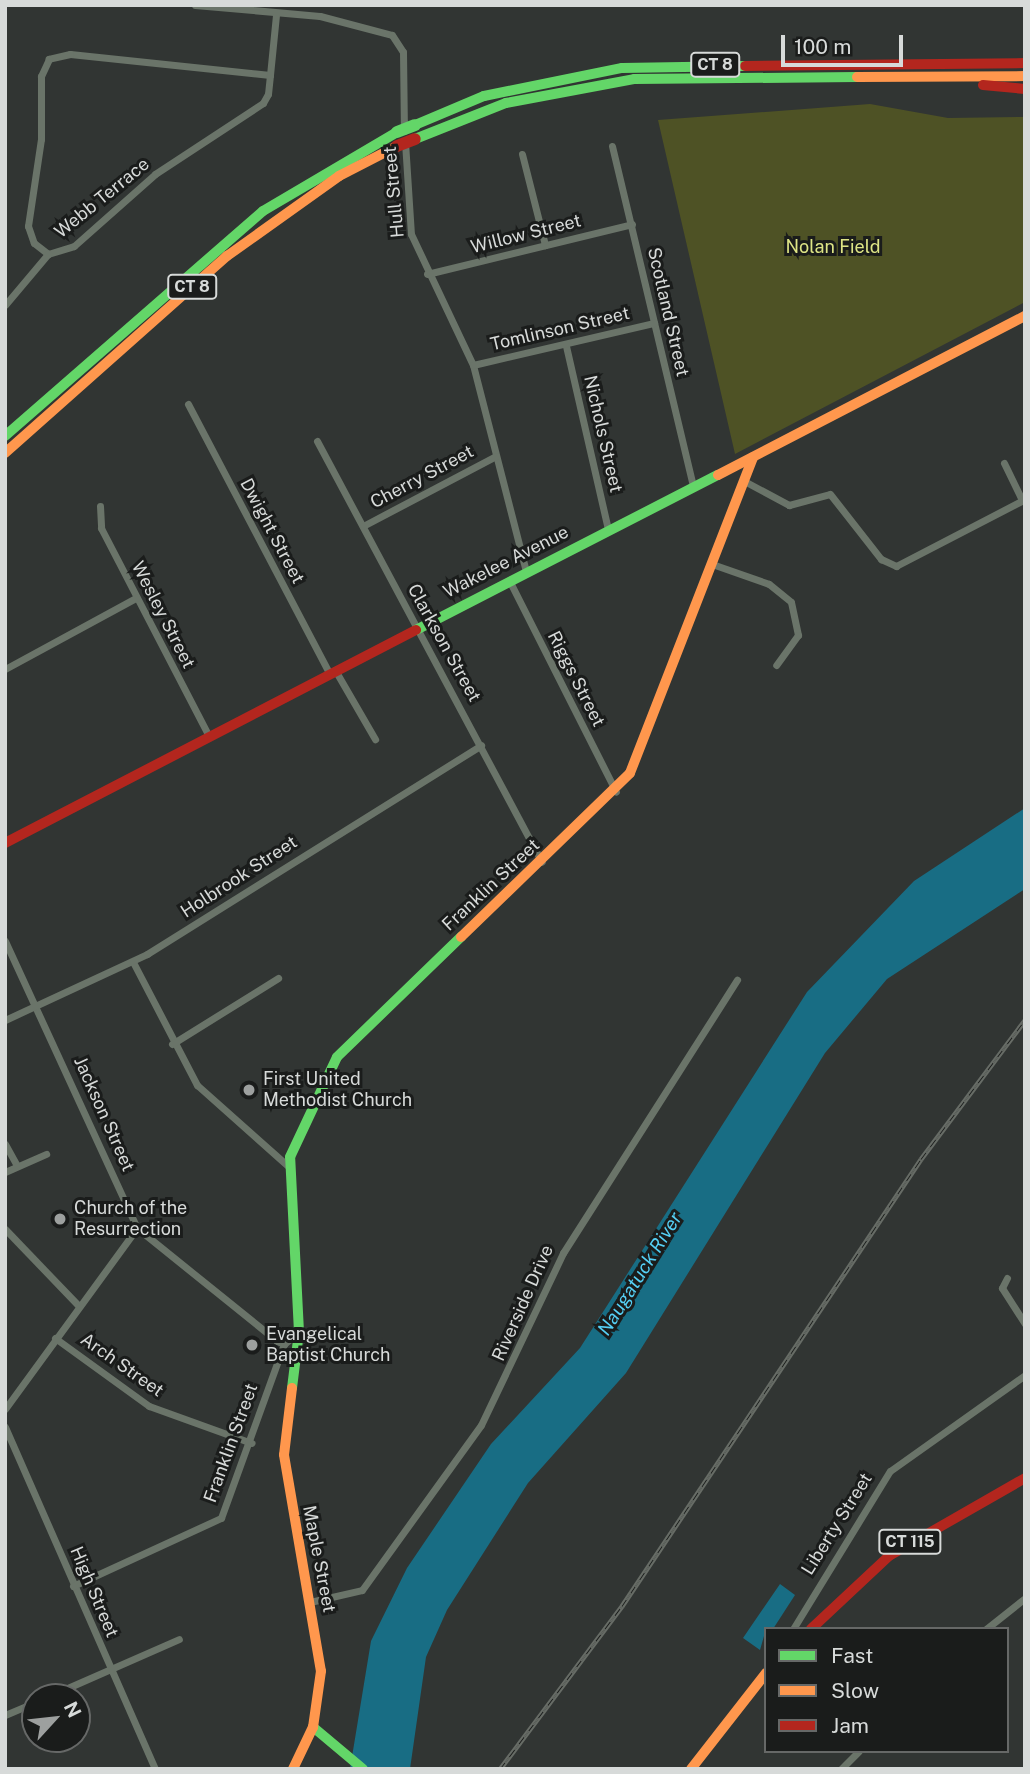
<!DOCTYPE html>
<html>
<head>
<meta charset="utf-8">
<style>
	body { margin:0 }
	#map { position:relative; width:1030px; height:1774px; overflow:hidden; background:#313533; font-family:"Public Sans",sans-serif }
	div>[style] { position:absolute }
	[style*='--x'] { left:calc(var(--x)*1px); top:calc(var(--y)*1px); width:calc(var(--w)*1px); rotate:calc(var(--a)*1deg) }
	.green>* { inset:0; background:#4e5225 }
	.water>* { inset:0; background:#186d84 }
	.street>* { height:7px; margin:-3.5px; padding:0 3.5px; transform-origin:3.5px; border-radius:3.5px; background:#6a7469 }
	.fast>* { height:10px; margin:-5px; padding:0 5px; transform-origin:5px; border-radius:5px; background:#63d668 }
	.slow>* { height:10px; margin:-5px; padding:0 5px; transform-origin:5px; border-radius:5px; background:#ff974d }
	.jam>* { height:10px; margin:-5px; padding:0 5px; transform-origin:5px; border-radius:5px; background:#b3261e }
	.rail>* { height:5px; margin-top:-2.5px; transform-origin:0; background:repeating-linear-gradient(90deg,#1a1c1b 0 8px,#676c66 0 16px); box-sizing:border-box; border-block:2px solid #676c66 }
	.fast-bridge>* { height:12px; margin:-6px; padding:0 6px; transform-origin:6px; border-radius:6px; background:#63d668 }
	.jam-bridge>* { height:12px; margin:-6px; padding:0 6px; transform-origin:6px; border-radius:6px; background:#b3261e }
	.dots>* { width:19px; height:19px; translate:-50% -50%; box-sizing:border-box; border:4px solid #1a1c1b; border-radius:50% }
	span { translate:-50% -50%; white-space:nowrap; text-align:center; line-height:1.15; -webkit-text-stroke:6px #1a1c1b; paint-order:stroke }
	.shield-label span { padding:2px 5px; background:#1a1c1b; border:2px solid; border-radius:5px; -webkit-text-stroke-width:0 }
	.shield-label { font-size:16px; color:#d7dad9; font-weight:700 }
	.street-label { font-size:18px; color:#d7dad9 }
	.park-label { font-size:18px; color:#dde485 }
	.poi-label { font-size:18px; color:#d7dad9 }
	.left { translate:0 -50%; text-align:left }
	.water-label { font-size:19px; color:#55cff4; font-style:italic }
	.frame { position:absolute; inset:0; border:7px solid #d7dad9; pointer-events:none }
	.legend { position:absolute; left:764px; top:1627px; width:245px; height:126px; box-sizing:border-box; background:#1a1c1b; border:2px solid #666867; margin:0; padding:9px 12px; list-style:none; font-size:21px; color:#d7dad9 }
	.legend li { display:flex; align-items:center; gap:14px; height:35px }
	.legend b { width:35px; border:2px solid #666867 }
	.north { position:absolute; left:21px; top:1683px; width:70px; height:70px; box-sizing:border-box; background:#1a1c1b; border:2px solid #666867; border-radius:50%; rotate:63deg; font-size:19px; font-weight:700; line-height:28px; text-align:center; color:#d7dad9 }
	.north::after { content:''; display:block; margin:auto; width:24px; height:32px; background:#9da09f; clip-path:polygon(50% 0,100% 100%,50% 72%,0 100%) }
	.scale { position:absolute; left:781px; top:35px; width:122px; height:32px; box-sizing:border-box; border:4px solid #d7dad9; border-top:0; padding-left:9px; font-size:21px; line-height:24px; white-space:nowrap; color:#d7dad9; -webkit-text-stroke:5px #1a1c1b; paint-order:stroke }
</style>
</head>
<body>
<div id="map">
	<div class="green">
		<i style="clip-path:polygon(870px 104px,948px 118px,1025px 117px,1025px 302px,735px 454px,658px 120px)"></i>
	</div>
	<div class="water">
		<i style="clip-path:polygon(1025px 808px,1025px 889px,887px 979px,825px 1053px,626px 1373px,528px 1483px,447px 1610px,426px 1657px,410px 1769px,350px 1769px,371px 1641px,407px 1568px,491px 1444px,580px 1348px,807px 992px,914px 881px)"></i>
		<i style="clip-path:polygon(780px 1584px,795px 1595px,773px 1629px,766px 1629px,760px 1650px,743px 1638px)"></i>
	</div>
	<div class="street">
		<i style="--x:195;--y:5;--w:125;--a:5"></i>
		<i style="--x:320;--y:16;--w:74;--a:14.8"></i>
		<i style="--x:392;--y:35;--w:20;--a:57"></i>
		<i style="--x:403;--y:52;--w:79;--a:89.3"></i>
		<i style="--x:270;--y:75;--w:201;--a:-174"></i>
		<i style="--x:70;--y:54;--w:22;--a:167"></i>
		<i style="--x:49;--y:59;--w:19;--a:115"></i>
		<i style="--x:41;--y:76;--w:63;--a:90"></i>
		<i style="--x:41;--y:139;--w:88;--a:98.5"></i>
		<i style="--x:28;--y:226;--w:18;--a:71"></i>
		<i style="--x:34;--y:243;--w:18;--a:38"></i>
		<i style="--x:48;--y:254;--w:27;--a:-17"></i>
		<i style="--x:74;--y:246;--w:108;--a:-41.6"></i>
		<i style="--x:155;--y:174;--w:129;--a:-33.3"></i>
		<i style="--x:263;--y:103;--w:10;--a:-61"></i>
		<i style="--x:268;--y:94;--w:19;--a:-84"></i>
		<i style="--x:270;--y:75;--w:60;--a:-84.3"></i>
		<i style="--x:405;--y:142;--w:92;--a:86.3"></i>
		<i style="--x:411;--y:234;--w:145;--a:64.7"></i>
		<i style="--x:473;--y:365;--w:214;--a:75.6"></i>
		<i style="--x:612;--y:146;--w:350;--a:76.6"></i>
		<i style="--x:522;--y:154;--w:94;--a:75.8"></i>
		<i style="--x:427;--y:274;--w:211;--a:-13.7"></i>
		<i style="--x:5;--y:305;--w:67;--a:-49.9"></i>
		<i style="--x:566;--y:346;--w:188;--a:77.1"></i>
		<i style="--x:473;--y:365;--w:186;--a:-13.1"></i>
		<i style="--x:188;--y:404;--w:303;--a:62.3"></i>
		<i style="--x:317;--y:441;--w:477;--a:61.9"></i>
		<i style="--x:1004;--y:463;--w:41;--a:64.1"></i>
		<i style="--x:746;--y:482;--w:49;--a:28.1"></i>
		<i style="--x:789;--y:505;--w:42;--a:-15"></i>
		<i style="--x:830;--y:494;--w:83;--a:51.9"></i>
		<i style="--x:881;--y:559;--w:17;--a:25"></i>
		<i style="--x:896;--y:566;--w:145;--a:-27.4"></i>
		<i style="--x:100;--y:506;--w:22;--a:87"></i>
		<i style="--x:101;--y:528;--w:234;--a:62.6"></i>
		<i style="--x:363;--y:526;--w:150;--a:-27.8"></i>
		<i style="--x:712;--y:564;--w:60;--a:19.3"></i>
		<i style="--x:769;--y:584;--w:28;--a:39"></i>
		<i style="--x:791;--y:602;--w:34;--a:78"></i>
		<i style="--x:798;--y:635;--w:37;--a:126"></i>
		<i style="--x:509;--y:580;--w:237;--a:63.2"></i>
		<i style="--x:5;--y:669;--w:149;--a:-28.5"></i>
		<i style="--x:335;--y:670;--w:80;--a:59.9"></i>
		<i style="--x:5;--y:941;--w:316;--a:65.3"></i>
		<i style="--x:137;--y:1228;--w:180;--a:38.9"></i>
		<i style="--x:277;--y:1341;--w:8;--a:23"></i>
		<i style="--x:284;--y:1344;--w:19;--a:-39"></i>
		<i style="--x:133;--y:962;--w:139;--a:62.5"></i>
		<i style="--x:197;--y:1085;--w:122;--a:41.7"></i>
		<i style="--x:5;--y:1020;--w:157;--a:-24.9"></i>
		<i style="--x:147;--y:954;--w:394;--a:-32"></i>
		<i style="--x:172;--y:1044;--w:125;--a:-31.9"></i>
		<i style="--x:5;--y:1144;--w:25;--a:61"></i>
		<i style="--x:5;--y:1172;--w:45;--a:-23.7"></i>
		<i style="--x:5;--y:1229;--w:105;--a:46.2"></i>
		<i style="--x:1007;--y:1278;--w:11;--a:117"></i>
		<i style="--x:1002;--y:1288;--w:43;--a:57.4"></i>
		<i style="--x:55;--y:1338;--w:116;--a:35.9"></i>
		<i style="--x:149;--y:1406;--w:109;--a:19.8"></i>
		<i style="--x:5;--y:1409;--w:224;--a:-53.9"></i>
		<i style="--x:5;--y:1427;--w:373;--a:66.3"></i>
		<i style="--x:73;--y:1586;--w:163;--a:-24.7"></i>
		<i style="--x:221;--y:1518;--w:185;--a:-70.1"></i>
		<i style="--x:310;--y:1602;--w:53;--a:-13"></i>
		<i style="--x:362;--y:1590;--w:203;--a:-54.2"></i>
		<i style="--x:481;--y:1425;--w:191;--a:-64.5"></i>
		<i style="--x:563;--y:1253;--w:324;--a:-57.5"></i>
		<i style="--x:793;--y:1629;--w:185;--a:-58.5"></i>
		<i style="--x:890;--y:1471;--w:166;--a:-35.4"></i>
		<i style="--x:986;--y:1629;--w:50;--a:-38.5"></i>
		<i style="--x:47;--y:1697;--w:144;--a:-23.7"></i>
		<i style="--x:5;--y:1715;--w:33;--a:-23"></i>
		<i style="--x:841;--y:1769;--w:25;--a:-45"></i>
	</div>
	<div class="fast">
		<i style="--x:415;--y:125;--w:75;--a:-22.8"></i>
		<i style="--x:484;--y:96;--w:141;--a:-11.5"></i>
		<i style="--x:622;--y:68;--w:123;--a:-0.9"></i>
		<i style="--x:415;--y:139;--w:98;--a:-21.6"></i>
		<i style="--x:506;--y:103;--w:130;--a:-10.6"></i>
		<i style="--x:634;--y:79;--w:223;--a:-0.5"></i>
		<i style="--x:5;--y:436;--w:342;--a:-41.1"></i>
		<i style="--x:263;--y:211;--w:156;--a:-30.5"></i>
		<i style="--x:416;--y:630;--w:339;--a:-27.2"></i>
		<i style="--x:292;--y:1388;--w:56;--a:-82.9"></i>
		<i style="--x:299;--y:1332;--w:175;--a:-92.9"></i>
		<i style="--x:290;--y:1157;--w:110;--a:-64.8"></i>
		<i style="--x:337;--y:1057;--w:173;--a:-44.1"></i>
		<i style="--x:313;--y:1727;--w:65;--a:40"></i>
	</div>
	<div class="slow">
		<i style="--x:857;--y:77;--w:168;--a:-0.3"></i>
		<i style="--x:5;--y:453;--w:297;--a:-41.6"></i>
		<i style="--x:227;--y:256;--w:138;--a:-35.5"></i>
		<i style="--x:339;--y:176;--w:65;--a:-27.3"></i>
		<i style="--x:718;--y:475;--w:346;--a:-27.4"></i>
		<i style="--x:461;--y:937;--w:235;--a:-44.1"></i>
		<i style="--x:630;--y:773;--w:339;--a:-68.7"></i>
		<i style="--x:292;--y:1388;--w:67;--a:96.8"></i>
		<i style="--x:284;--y:1455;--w:219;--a:80.3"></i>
		<i style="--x:321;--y:1671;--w:57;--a:98.1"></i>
		<i style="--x:313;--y:1727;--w:47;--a:115.5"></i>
		<i style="--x:691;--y:1769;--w:122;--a:-52"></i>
	</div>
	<div class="jam">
		<i style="--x:745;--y:66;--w:280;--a:-0.6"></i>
		<i style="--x:983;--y:85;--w:42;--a:5.4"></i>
		<i style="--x:5;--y:843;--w:463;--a:-27.4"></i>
		<i style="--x:811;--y:1629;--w:107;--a:-43.1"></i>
		<i style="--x:889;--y:1556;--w:157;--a:-29.8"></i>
	</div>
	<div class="rail">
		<i style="--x:500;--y:1769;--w:204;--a:-53.2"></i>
		<i style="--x:622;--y:1606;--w:538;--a:-56.22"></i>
		<i style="--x:921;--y:1159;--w:174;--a:-53.2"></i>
	</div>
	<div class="fast-bridge">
		<i style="--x:397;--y:132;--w:19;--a:-21"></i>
	</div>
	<div class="jam-bridge">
		<i style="--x:397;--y:146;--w:19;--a:-21"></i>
	</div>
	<div class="dots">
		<i style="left:249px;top:1090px;background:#9da09f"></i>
		<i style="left:60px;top:1219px;background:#9da09f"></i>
		<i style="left:252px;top:1345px;background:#9da09f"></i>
	</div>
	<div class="shield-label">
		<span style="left:715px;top:65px">CT 8</span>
		<span style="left:192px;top:287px">CT 8</span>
		<span style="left:910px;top:1542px">CT 115</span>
	</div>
	<div class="street-label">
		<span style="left:394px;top:192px;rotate:-95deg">Hull Street</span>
		<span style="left:102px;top:198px;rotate:-39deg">Webb Terrace</span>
		<span style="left:526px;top:234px;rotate:-14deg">Willow Street</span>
		<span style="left:668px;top:312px;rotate:77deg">Scotland Street</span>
		<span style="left:560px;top:329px;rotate:-13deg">Tomlinson Street</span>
		<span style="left:603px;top:434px;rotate:77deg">Nichols Street</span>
		<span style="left:422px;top:477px;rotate:-28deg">Cherry Street</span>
		<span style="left:272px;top:531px;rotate:62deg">Dwight Street</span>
		<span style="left:506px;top:562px;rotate:-27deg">Wakelee Avenue</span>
		<span style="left:163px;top:615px;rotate:63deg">Wesley Street</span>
		<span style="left:444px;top:643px;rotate:61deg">Clarkson Street</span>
		<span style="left:576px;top:679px;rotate:63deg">Riggs Street</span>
		<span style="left:239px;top:877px;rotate:-33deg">Holbrook Street</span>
		<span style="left:491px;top:885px;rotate:-43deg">Franklin Street</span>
		<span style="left:104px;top:1114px;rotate:66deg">Jackson Street</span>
		<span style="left:523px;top:1303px;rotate:-66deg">Riverside Drive</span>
		<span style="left:122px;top:1365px;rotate:35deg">Arch Street</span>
		<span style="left:231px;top:1443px;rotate:-70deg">Franklin Street</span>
		<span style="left:837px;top:1524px;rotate:-58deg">Liberty Street</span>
		<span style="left:319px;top:1559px;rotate:79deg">Maple Street</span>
		<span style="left:94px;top:1592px;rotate:67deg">High Street</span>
	</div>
	<div class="park-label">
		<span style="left:833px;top:247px">Nolan Field</span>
	</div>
	<div class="poi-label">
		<span class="left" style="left:263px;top:1090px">First United<br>Methodist Church</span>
		<span class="left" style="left:74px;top:1219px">Church of the<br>Resurrection</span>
		<span class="left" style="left:266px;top:1345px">Evangelical<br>Baptist Church</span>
	</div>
	<div class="water-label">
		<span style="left:640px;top:1274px;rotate:-58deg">Naugatuck River</span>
	</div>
	<div class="frame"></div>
	<ul class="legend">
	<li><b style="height:9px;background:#63d668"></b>Fast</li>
	<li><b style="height:9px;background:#ff974d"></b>Slow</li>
	<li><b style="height:9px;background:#b3261e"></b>Jam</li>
	</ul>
	<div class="north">N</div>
	<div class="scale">100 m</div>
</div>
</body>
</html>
